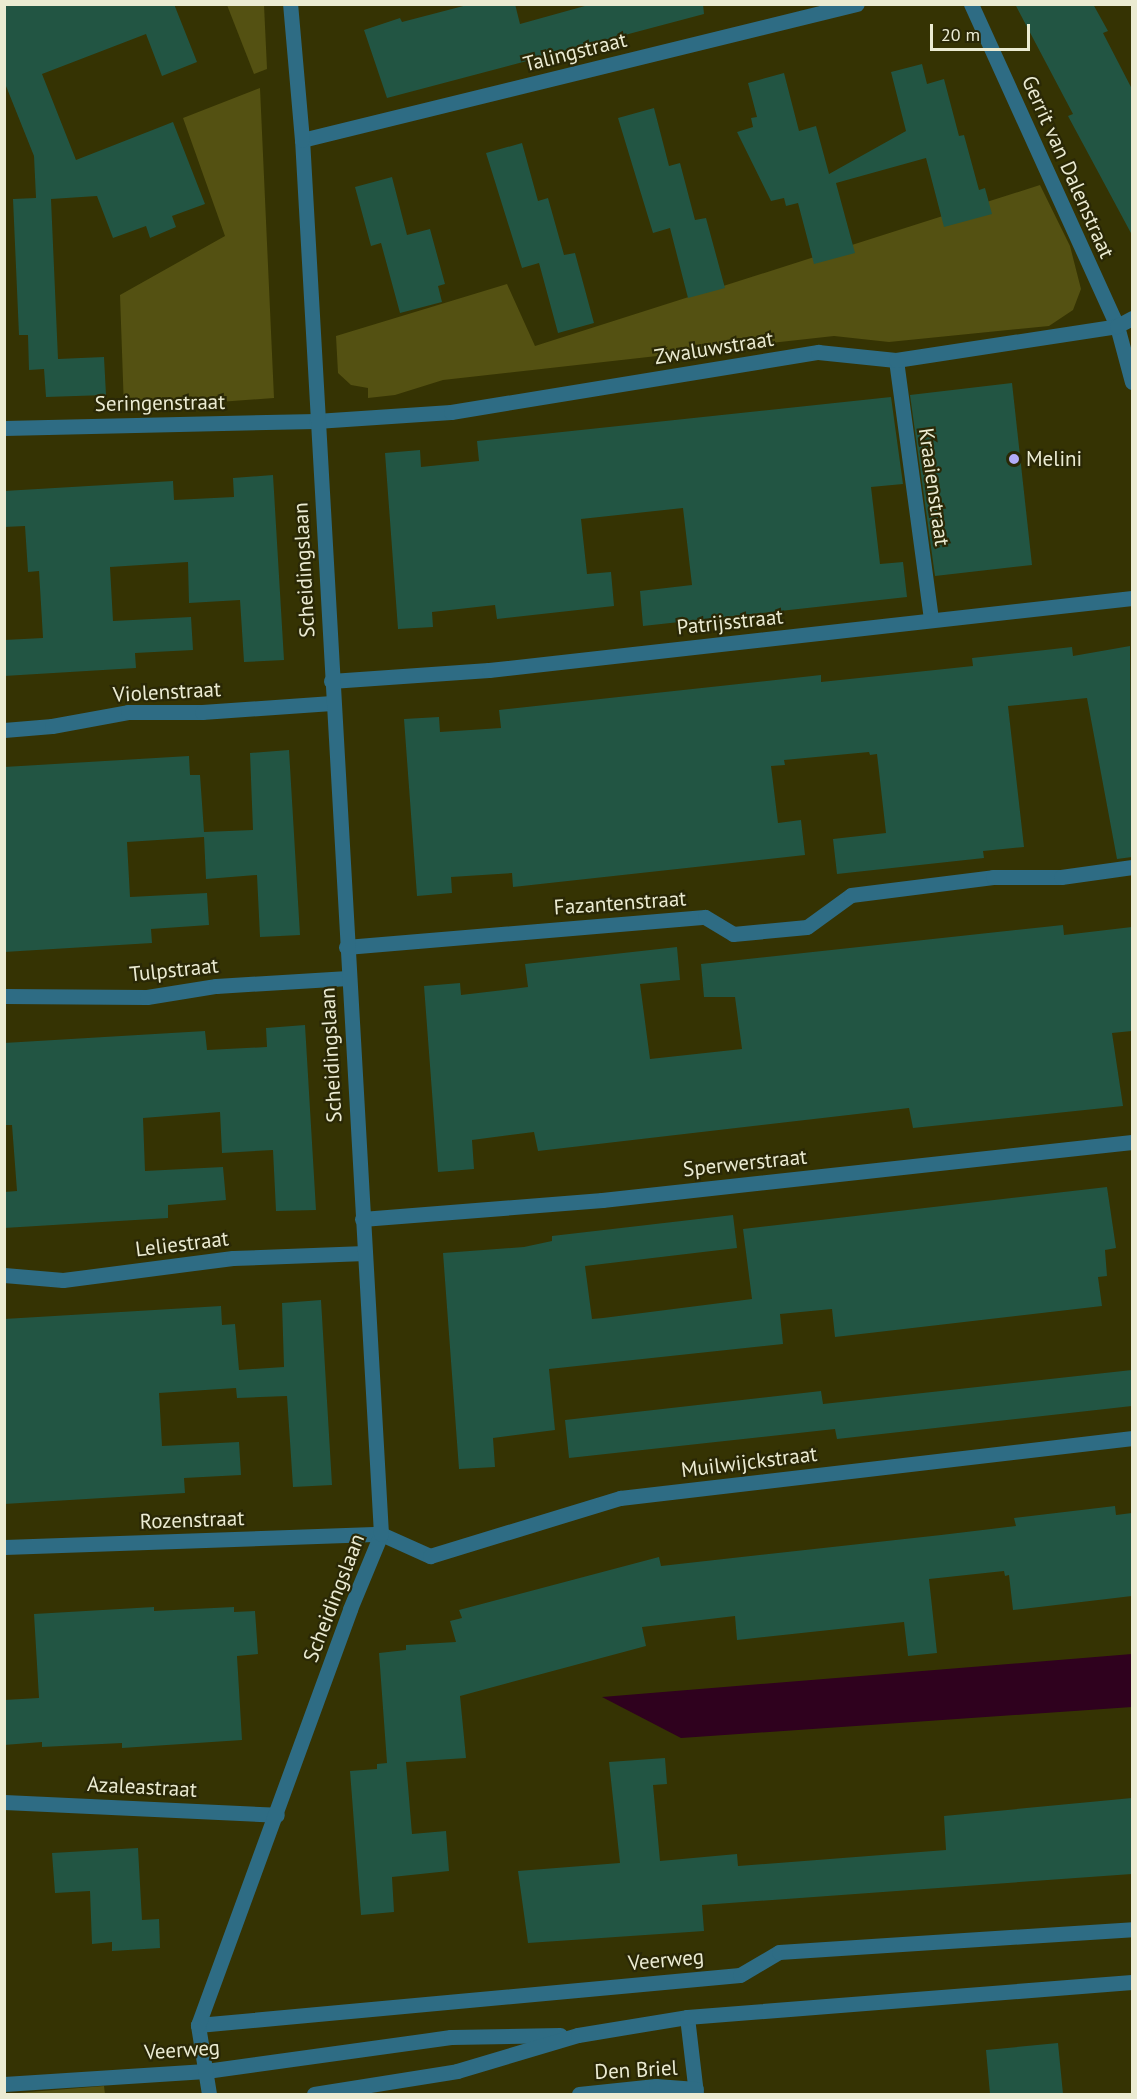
<!DOCTYPE html>
<html>
<head>
<meta charset="utf-8">
<style>
	body { margin:0 }
	#map { position:relative; width:1137px; height:2099px; overflow:hidden; background:#353303; font-family:"PT Sans",sans-serif }
	div>[style] { position:absolute }
	[style*='--x'] { left:calc(var(--x)*1px); top:calc(var(--y)*1px); width:calc(var(--w)*1px); rotate:calc(var(--a)*1deg) }
	.green>* { inset:0; background:#545112 }
	.water>* { inset:0; background:#2f011e }
	.building>* { inset:0; background:#225543 }
	.minor>* { height:15px; margin:-7.5px; padding:0 7.5px; transform-origin:7.5px; border-radius:7.5px; background:#2e6c84 }
	.dots>* { width:16px; height:16px; translate:-50% -50%; box-sizing:border-box; border:3px solid #2a2806; border-radius:50% }
	span { translate:-50% -50%; white-space:nowrap; text-align:center; line-height:1.15; -webkit-text-stroke:4.5px #2a2806; paint-order:stroke }
	.street-label { font-size:21px; color:#ebebd2 }
	.poi-label { font-size:21px; color:#ebebd2 }
	.left { translate:0 -50%; text-align:left }
	.frame { position:absolute; inset:0; border:6px solid #ebebd2; pointer-events:none }
	.scale { position:absolute; left:930px; top:24px; width:100px; height:27px; box-sizing:border-box; border:3px solid #ebebd2; border-top:0; padding-left:8px; font-size:18px; line-height:21px; white-space:nowrap; color:#ebebd2; -webkit-text-stroke:4px #2a2806; paint-order:stroke }
</style>
</head>
<body>
<div id="map">
	<div class="green">
		<i style="clip-path:polygon(227px 5px,264px 5px,267px 69px,254px 74px)"></i>
		<i style="clip-path:polygon(260px 88px,274px 398px,124px 409px,120px 295px,225px 236px,183px 118px)"></i>
		<i style="clip-path:polygon(1040px 185px,1070px 246px,1081px 289px,1073px 310px,1049px 326px,889px 342px,834px 336px,443px 380px,395px 395px,368px 398px,368px 388px,351px 385px,338px 373px,336px 336px,507px 284px,535px 346px)"></i>
		<i style="clip-path:polygon(104px 2086px,105px 2094px,5px 2094px)"></i>
	</div>
	<div class="water">
		<i style="clip-path:polygon(1132px 1654px,1132px 1707px,681px 1738px,602px 1697px)"></i>
	</div>
	<div class="building">
		<i style="clip-path:polygon(4px 4px,174px 4px,197px 62px,162px 76px,146px 34px,42px 74px,76px 160px,173px 122px,205px 204px,172px 216px,176px 227px,150px 238px,146px 226px,113px 238px,97px 196px,51px 199px,58px 359px,104px 357px,106px 395px,46px 397px,44px 369px,29px 370px,28px 335px,19px 335px,13px 199px,36px 198px,34px 156px,4px 81px)"></i>
		<i style="clip-path:polygon(471px 4px,515px 4px,520px 24px,592px 4px,703px 4px,704px 14px,387px 98px,364px 30px,400px 18px,402px 22px)"></i>
		<i style="clip-path:polygon(1015px 4px,1093px 4px,1108px 31px,1103px 33px,1132px 89px,1132px 235px,1068px 116px,1073px 114px)"></i>
		<i style="clip-path:polygon(922px 64px,927px 84px,944px 79px,959px 136px,964px 135px,979px 190px,985px 188px,992px 214px,944px 227px,926px 158px,836px 183px,855px 253px,814px 264px,798px 203px,786px 206px,784px 198px,771px 201px,737px 132px,753px 127px,751px 118px,757px 117px,748px 83px,784px 73px,799px 131px,816px 126px,829px 174px,906px 131px,891px 72px)"></i>
		<i style="clip-path:polygon(654px 108px,669px 166px,680px 163px,695px 220px,706px 218px,725px 288px,688px 298px,670px 228px,653px 233px,618px 118px)"></i>
		<i style="clip-path:polygon(522px 143px,538px 201px,548px 198px,564px 255px,575px 253px,594px 323px,558px 333px,539px 263px,522px 268px,486px 153px)"></i>
		<i style="clip-path:polygon(392px 177px,407px 235px,430px 229px,445px 284px,438px 286px,442px 302px,400px 313px,381px 243px,371px 246px,355px 187px)"></i>
		<i style="clip-path:polygon(1012px 383px,1032px 565px,935px 576px,910px 395px)"></i>
		<i style="clip-path:polygon(891px 397px,903px 484px,871px 487px,880px 564px,903px 562px,907px 597px,643px 626px,640px 591px,692px 585px,683px 508px,581px 519px,587px 574px,611px 572px,614px 606px,497px 619px,495px 605px,432px 612px,433px 627px,398px 629px,385px 453px,420px 450px,421px 467px,479px 461px,477px 441px)"></i>
		<i style="clip-path:polygon(273px 475px,284px 660px,244px 662px,240px 600px,189px 603px,188px 562px,110px 567px,113px 621px,191px 617px,193px 650px,135px 653px,136px 668px,4px 676px,4px 640px,43px 638px,39px 571px,28px 572px,25px 526px,4px 527px,4px 491px,173px 481px,174px 500px,234px 497px,233px 478px)"></i>
		<i style="clip-path:polygon(1130px 646px,1132px 857px,1117px 859px,1087px 698px,1008px 706px,1024px 847px,983px 851px,984px 858px,837px 874px,833px 839px,886px 833px,877px 754px,870px 755px,869px 752px,784px 760px,785px 765px,771px 766px,778px 823px,801px 820px,805px 855px,513px 887px,512px 873px,451px 877px,452px 893px,417px 896px,404px 719px,439px 717px,440px 732px,501px 728px,499px 710px,821px 675px,821px 682px,973px 666px,972px 658px,1072px 647px,1073px 656px)"></i>
		<i style="clip-path:polygon(289px 750px,300px 935px,260px 937px,257px 875px,206px 879px,204px 837px,127px 842px,130px 897px,207px 893px,209px 925px,151px 929px,152px 943px,4px 952px,4px 767px,189px 756px,190px 775px,200px 775px,204px 832px,253px 830px,250px 753px)"></i>
		<i style="clip-path:polygon(1063px 925px,1064px 935px,1132px 927px,1132px 1031px,1112px 1033px,1123px 1106px,913px 1128px,909px 1108px,538px 1151px,534px 1132px,472px 1140px,474px 1169px,438px 1172px,424px 986px,460px 983px,461px 995px,528px 987px,525px 964px,677px 947px,680px 980px,640px 984px,650px 1059px,742px 1049px,735px 997px,704px 997px,701px 964px)"></i>
		<i style="clip-path:polygon(305px 1025px,316px 1210px,276px 1211px,273px 1150px,222px 1153px,220px 1112px,143px 1118px,145px 1171px,223px 1167px,226px 1200px,168px 1205px,168px 1218px,4px 1228px,4px 1192px,17px 1191px,12px 1125px,4px 1125px,4px 1043px,205px 1031px,207px 1050px,267px 1047px,266px 1028px)"></i>
		<i style="clip-path:polygon(1107px 1187px,1116px 1248px,1105px 1250px,1107px 1276px,1098px 1277px,1102px 1306px,835px 1337px,832px 1309px,780px 1314px,783px 1344px,549px 1369px,555px 1430px,493px 1438px,495px 1467px,459px 1469px,443px 1253px,524px 1247px,552px 1241px,552px 1236px,733px 1215px,737px 1248px,585px 1266px,592px 1319px,603px 1318px,752px 1299px,743px 1229px)"></i>
		<i style="clip-path:polygon(321px 1300px,332px 1485px,293px 1487px,287px 1396px,237px 1398px,236px 1388px,159px 1393px,162px 1446px,239px 1442px,241px 1475px,184px 1478px,185px 1493px,4px 1504px,4px 1319px,221px 1306px,222px 1325px,235px 1324px,239px 1370px,284px 1367px,282px 1303px)"></i>
		<i style="clip-path:polygon(1132px 1370px,1132px 1406px,837px 1439px,835px 1429px,569px 1458px,565px 1420px,821px 1391px,823px 1404px)"></i>
		<i style="clip-path:polygon(1115px 1506px,1116px 1515px,1132px 1513px,1132px 1596px,1013px 1610px,1009px 1575px,1005px 1576px,1004px 1571px,929px 1579px,937px 1653px,908px 1656px,904px 1622px,737px 1640px,735px 1616px,642px 1627px,646px 1646px,460px 1696px,466px 1758px,406px 1762px,412px 1834px,446px 1831px,449px 1871px,392px 1877px,394px 1912px,361px 1915px,350px 1771px,377px 1769px,377px 1764px,387px 1763px,379px 1653px,406px 1650px,406px 1645px,456px 1642px,450px 1621px,462px 1618px,459px 1610px,659px 1557px,661px 1566px,941px 1535px,1016px 1526px,1014px 1518px)"></i>
		<i style="clip-path:polygon(154px 1607px,154px 1611px,234px 1607px,234px 1612px,255px 1611px,258px 1654px,237px 1656px,242px 1740px,122px 1748px,122px 1743px,42px 1747px,42px 1742px,4px 1745px,4px 1700px,39px 1698px,34px 1614px)"></i>
		<i style="clip-path:polygon(665px 1758px,667px 1784px,653px 1785px,660px 1861px,737px 1854px,738px 1866px,946px 1850px,944px 1816px,1132px 1798px,1132px 1874px,702px 1905px,704px 1931px,528px 1943px,518px 1871px,620px 1863px,609px 1762px)"></i>
		<i style="clip-path:polygon(138px 1848px,142px 1920px,159px 1919px,160px 1948px,112px 1951px,112px 1942px,92px 1944px,90px 1891px,55px 1893px,52px 1853px)"></i>
		<i style="clip-path:polygon(1058px 2043px,1063px 2094px,990px 2094px,986px 2050px)"></i>
	</div>
	<div class="minor">
		<i style="--x:971;--y:4;--w:354;--a:65.6"></i>
		<i style="--x:1117;--y:326;--w:58;--a:75"></i>
		<i style="--x:302;--y:140;--w:571;--a:-13.77"></i>
		<i style="--x:896;--y:360;--w:262;--a:82.3"></i>
		<i style="--x:4;--y:428;--w:312;--a:-1.3"></i>
		<i style="--x:316;--y:421;--w:135;--a:-3.8"></i>
		<i style="--x:451;--y:412;--w:372;--a:-9.3"></i>
		<i style="--x:818;--y:352;--w:78;--a:5.9"></i>
		<i style="--x:896;--y:360;--w:224;--a:-8.7"></i>
		<i style="--x:1117;--y:326;--w:17;--a:-28"></i>
		<i style="--x:331;--y:681;--w:158;--a:-4"></i>
		<i style="--x:489;--y:670;--w:647;--a:-6.39"></i>
		<i style="--x:4;--y:730;--w:48;--a:-4.8"></i>
		<i style="--x:52;--y:726;--w:77;--a:-10.4"></i>
		<i style="--x:128;--y:712;--w:74;--a:0"></i>
		<i style="--x:202;--y:712;--w:130;--a:-4"></i>
		<i style="--x:346;--y:947;--w:360;--a:-4.8"></i>
		<i style="--x:705;--y:917;--w:33;--a:31"></i>
		<i style="--x:733;--y:934;--w:74;--a:-5.4"></i>
		<i style="--x:807;--y:927;--w:54;--a:-36"></i>
		<i style="--x:851;--y:895;--w:143;--a:-7.2"></i>
		<i style="--x:993;--y:877;--w:68;--a:0"></i>
		<i style="--x:1061;--y:877;--w:72;--a:-8"></i>
		<i style="--x:4;--y:996;--w:143;--a:0.4"></i>
		<i style="--x:147;--y:997;--w:70;--a:-9.1"></i>
		<i style="--x:216;--y:986;--w:132;--a:-3.5"></i>
		<i style="--x:362;--y:1219;--w:241;--a:-4.5"></i>
		<i style="--x:602;--y:1200;--w:533;--a:-6.25"></i>
		<i style="--x:4;--y:1275;--w:59;--a:4.8"></i>
		<i style="--x:63;--y:1280;--w:171;--a:-7.4"></i>
		<i style="--x:233;--y:1258;--w:132;--a:-2.2"></i>
		<i style="--x:4;--y:1547;--w:377;--a:-2"></i>
		<i style="--x:381;--y:1534;--w:54;--a:24.2"></i>
		<i style="--x:430;--y:1556;--w:199;--a:-17"></i>
		<i style="--x:620;--y:1498;--w:516;--a:-6.68"></i>
		<i style="--x:4;--y:1802;--w:273;--a:2.7"></i>
		<i style="--x:687;--y:2017;--w:78;--a:83.3"></i>
		<i style="--x:198;--y:2025;--w:544;--a:-5.27"></i>
		<i style="--x:740;--y:1975;--w:45;--a:-30.5"></i>
		<i style="--x:779;--y:1952;--w:354;--a:-3.7"></i>
		<i style="--x:4;--y:2084;--w:202;--a:-3.7"></i>
		<i style="--x:206;--y:2071;--w:247;--a:-7.9"></i>
		<i style="--x:451;--y:2037;--w:109;--a:-1.1"></i>
		<i style="--x:209;--y:2094;--w:70;--a:-99.1"></i>
		<i style="--x:198;--y:2025;--w:443;--a:-69.9"></i>
		<i style="--x:350;--y:1609;--w:81;--a:-67.5"></i>
		<i style="--x:381;--y:1534;--w:1396;--a:-93.24"></i>
		<i style="--x:302;--y:140;--w:137;--a:-95"></i>
		<i style="--x:314;--y:2094;--w:145;--a:-9.1"></i>
		<i style="--x:457;--y:2071;--w:126;--a:-16.6"></i>
		<i style="--x:578;--y:2035;--w:110;--a:-9.4"></i>
		<i style="--x:687;--y:2017;--w:446;--a:-4.5"></i>
		<i style="--x:579;--y:2094;--w:77;--a:-5.9"></i>
		<i style="--x:656;--y:2086;--w:40;--a:4.3"></i>
	</div>
	<div class="dots">
		<i style="left:1014px;top:459px;background:#b2adf9"></i>
	</div>
	<div class="street-label">
		<span style="left:575px;top:52px;rotate:-14deg">Talingstraat</span>
		<span style="left:1068px;top:167px;rotate:66deg">Gerrit van Dalenstraat</span>
		<span style="left:714px;top:348px;rotate:-9deg">Zwaluwstraat</span>
		<span style="left:160px;top:403px;rotate:-1deg">Seringenstraat</span>
		<span style="left:934px;top:487px;rotate:82deg">Kraaienstraat</span>
		<span style="left:304px;top:570px;rotate:-93deg">Scheidingslaan</span>
		<span style="left:730px;top:622px;rotate:-6deg">Patrijsstraat</span>
		<span style="left:167px;top:692px;rotate:-3deg">Violenstraat</span>
		<span style="left:620px;top:903px;rotate:-4deg">Fazantenstraat</span>
		<span style="left:174px;top:970px;rotate:-6deg">Tulpstraat</span>
		<span style="left:331px;top:1055px;rotate:-93deg">Scheidingslaan</span>
		<span style="left:745px;top:1163px;rotate:-6deg">Sperwerstraat</span>
		<span style="left:182px;top:1244px;rotate:-7deg">Leliestraat</span>
		<span style="left:749px;top:1462px;rotate:-7deg">Muilwijckstraat</span>
		<span style="left:192px;top:1520px;rotate:-2deg">Rozenstraat</span>
		<span style="left:334px;top:1598px;rotate:-69deg">Scheidingslaan</span>
		<span style="left:142px;top:1787px;rotate:3deg">Azaleastraat</span>
		<span style="left:666px;top:1960px;rotate:-5deg">Veerweg</span>
		<span style="left:182px;top:2050px;rotate:-4deg">Veerweg</span>
		<span style="left:636px;top:2070px;rotate:-3deg">Den Briel</span>
	</div>
	<div class="poi-label">
		<span class="left" style="left:1026px;top:459px">Melini</span>
	</div>
	<div class="frame"></div>
	<div class="scale">20 m</div>
</div>
</body>
</html>
